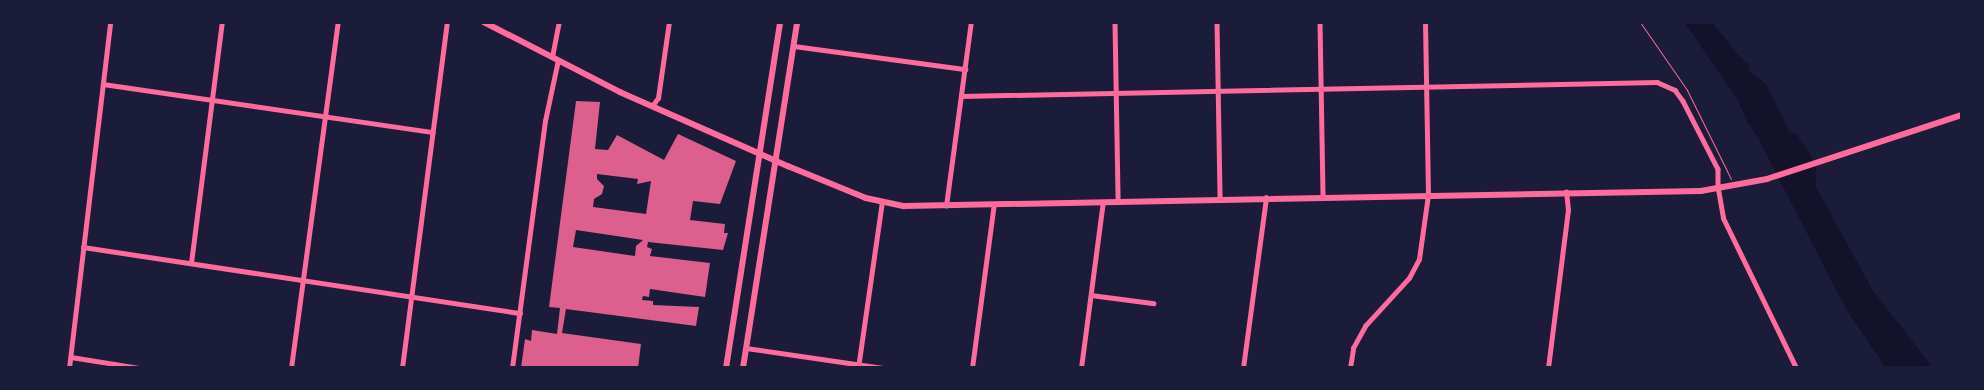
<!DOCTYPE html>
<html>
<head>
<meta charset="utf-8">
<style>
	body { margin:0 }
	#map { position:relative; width:1984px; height:390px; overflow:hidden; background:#1b1b3a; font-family:Quicksand,sans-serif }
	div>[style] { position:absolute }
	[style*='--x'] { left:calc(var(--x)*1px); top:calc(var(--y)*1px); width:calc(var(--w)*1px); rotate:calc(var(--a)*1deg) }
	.water>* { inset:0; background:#12122b }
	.building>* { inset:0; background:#dd5f8e }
	.path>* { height:1px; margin:-0.5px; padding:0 0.5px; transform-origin:0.5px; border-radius:0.5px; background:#ff6b9d }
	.minor>* { height:4.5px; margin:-2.25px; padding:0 2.25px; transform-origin:2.25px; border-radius:2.25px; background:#ff6b9d }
	.tertiary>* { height:5px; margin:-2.5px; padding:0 2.5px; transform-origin:2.5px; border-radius:2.5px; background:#ff6b9d }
	.secondary>* { height:5.5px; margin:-2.75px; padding:0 2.75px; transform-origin:2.75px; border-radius:2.75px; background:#ff6b9d }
	.primary>* { height:6px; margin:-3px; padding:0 3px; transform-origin:3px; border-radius:3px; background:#ff6b9d }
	span { translate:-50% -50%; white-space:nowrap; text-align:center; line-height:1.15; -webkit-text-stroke:5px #1b1b3a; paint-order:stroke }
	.frame { position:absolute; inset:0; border:24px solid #1b1b3a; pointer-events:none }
</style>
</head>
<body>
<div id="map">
	<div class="water">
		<i style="clip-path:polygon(1685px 23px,1713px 23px,1737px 54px,1750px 65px,1748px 71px,1766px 84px,1789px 131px,1796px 134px,1809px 151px,1816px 168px,1816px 187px,1872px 289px,1932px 367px,1885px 367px,1846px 309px,1756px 134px,1746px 120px,1739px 102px)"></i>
	</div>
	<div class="building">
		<i style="clip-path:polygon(evenodd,576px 101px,600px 102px,595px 149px,608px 150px,617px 135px,664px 160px,678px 134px,736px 161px,720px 204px,693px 201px,690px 220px,725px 224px,724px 233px,728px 233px,723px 250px,648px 242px,647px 247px,652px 249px,650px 256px,710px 263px,705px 297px,650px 289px,649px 297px,643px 296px,642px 300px,653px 301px,653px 305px,699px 307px,696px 326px,566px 309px,562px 333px,641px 344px,638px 368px,521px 368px,525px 339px,531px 341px,532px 330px,557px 334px,560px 308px,549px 307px,576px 101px,597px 174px,638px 179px,637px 184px,651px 181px,646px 214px,593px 207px,594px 199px,602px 194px,604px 186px,597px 179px,597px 174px,576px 101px,576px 230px,643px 240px,642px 241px,636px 246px,635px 256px,573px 247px,576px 230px)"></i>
	</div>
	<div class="path">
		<i style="--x:1640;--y:22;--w:83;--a:55.3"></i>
		<i style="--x:1687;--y:90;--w:99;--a:63.7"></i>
	</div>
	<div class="minor">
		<i style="--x:1115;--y:22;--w:179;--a:89"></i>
		<i style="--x:1217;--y:22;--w:177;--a:89"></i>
		<i style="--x:1320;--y:22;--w:175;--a:89"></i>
		<i style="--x:794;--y:46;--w:173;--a:7.7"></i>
		<i style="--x:552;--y:57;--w:36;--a:-79"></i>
		<i style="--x:103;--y:84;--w:333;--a:8.3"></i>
		<i style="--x:961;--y:96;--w:696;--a:-1.15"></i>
		<i style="--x:1657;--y:82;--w:20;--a:24"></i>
		<i style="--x:1675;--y:90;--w:14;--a:54"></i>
		<i style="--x:1683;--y:101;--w:76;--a:62.8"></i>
		<i style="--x:1718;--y:169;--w:20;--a:90"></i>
		<i style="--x:652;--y:106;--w:10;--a:-53"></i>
		<i style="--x:658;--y:98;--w:77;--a:-81.8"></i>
		<i style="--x:946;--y:206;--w:186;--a:-82.3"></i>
		<i style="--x:83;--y:247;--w:442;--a:8.6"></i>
		<i style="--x:191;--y:263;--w:243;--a:-82.7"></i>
		<i style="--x:1091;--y:295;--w:63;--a:7.4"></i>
		<i style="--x:746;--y:348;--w:138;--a:8.3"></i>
		<i style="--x:71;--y:357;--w:70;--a:9.1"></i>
		<i style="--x:69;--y:368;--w:348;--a:-83.2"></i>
		<i style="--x:291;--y:368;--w:349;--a:-82.3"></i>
		<i style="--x:402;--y:368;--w:349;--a:-82.6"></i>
		<i style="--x:512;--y:368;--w:249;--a:-82.4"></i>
		<i style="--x:545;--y:121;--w:62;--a:-78"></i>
		<i style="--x:858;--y:368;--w:168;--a:-81.8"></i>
		<i style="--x:972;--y:368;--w:165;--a:-82.4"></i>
		<i style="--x:1081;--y:368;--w:167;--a:-82.5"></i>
		<i style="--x:1243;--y:368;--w:172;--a:-82.3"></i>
		<i style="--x:1350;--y:368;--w:20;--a:-81"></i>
		<i style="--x:1353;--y:348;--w:25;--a:-61"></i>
		<i style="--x:1365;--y:326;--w:65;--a:-47.5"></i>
		<i style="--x:1409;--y:278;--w:21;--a:-62"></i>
		<i style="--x:1419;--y:259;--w:65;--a:-82"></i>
		<i style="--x:1548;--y:368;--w:159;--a:-82.8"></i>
		<i style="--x:1568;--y:210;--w:18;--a:-96"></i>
	</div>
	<div class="tertiary">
		<i style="--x:1425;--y:22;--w:173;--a:89"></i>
		<i style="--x:1718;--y:189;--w:29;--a:80"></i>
		<i style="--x:1723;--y:218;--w:167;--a:64"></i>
	</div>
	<div class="secondary">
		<i style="--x:484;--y:22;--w:153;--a:27.2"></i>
		<i style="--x:620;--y:92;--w:184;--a:23.8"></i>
		<i style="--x:788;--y:166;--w:84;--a:22.3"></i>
		<i style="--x:866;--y:198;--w:39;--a:12"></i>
		<i style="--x:904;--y:206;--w:797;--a:-1.08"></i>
		<i style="--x:1701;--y:191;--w:67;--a:-10.3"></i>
		<i style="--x:1767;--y:179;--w:205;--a:-18.2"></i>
	</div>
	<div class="primary">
		<i style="--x:726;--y:368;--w:350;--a:-81.1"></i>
		<i style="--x:743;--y:368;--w:350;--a:-81.1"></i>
	</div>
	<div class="frame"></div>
</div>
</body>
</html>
